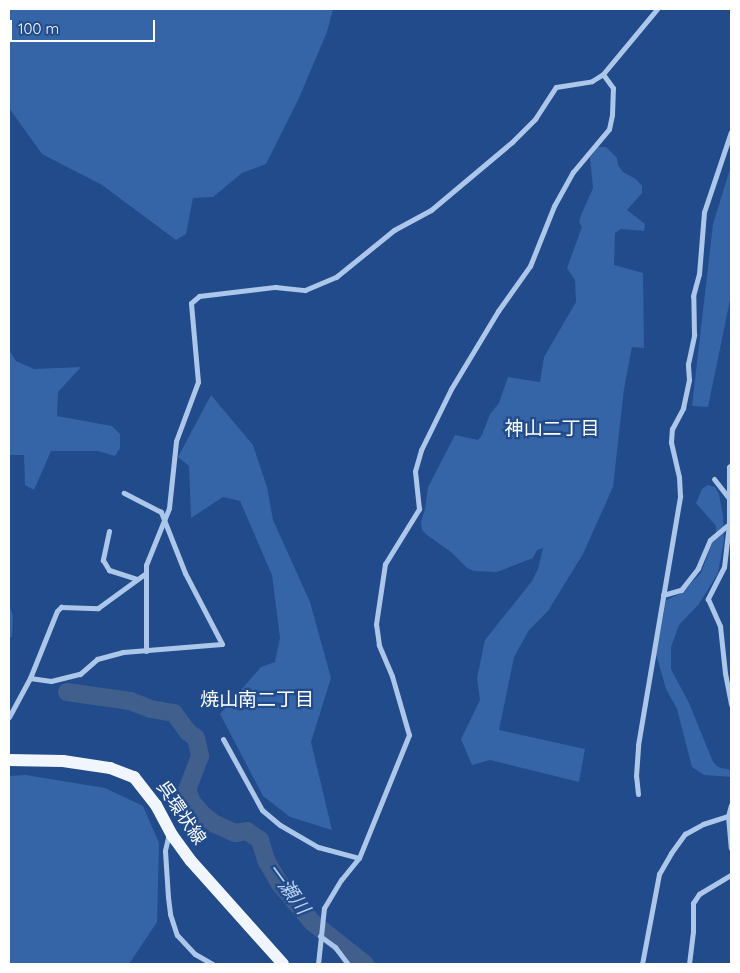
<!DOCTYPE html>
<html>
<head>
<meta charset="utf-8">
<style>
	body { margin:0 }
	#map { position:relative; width:740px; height:973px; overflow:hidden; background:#214b8a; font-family:Quicksand,"Noto Sans JP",sans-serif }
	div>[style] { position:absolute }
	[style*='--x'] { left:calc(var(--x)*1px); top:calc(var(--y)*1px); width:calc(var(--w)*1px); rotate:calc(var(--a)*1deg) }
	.green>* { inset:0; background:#3564a7 }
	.river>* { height:18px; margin:-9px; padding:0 9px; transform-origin:9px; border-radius:9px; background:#415f8d }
	.street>* { height:5px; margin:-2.5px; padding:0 2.5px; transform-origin:2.5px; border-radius:2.5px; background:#adc7eb }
	.primary>* { height:12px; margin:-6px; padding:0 6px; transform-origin:6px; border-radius:6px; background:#f1f6fe }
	span { translate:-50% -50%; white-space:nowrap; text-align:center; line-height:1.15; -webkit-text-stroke:4.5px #214b8a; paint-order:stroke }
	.street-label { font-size:18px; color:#fff }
	.neighbourhood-label { font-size:19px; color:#fff }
	.water-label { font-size:19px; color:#b9d1f2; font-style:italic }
	.frame { position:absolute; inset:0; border:10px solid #fff; pointer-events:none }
	.scale { position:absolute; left:10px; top:20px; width:145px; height:22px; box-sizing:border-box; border:2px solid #fff; border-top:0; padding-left:6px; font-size:15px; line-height:18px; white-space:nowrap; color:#fff; -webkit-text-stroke:4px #214b8a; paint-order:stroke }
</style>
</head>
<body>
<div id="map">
	<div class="green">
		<i style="clip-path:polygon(9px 9px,333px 9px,327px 32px,299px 98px,266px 164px,242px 173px,213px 197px,193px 198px,186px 234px,176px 240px,102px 185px,42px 154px,9px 108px)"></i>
		<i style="clip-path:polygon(598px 147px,606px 147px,617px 158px,618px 165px,623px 172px,636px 179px,642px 186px,642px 193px,627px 210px,645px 224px,644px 231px,621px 229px,615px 233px,614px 265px,643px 273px,644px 348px,632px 347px,624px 389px,613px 487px,583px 554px,548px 611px,529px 630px,514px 657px,499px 730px,585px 749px,579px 782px,490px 760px,472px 765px,461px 739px,480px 700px,477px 678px,485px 640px,532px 581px,538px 569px,543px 548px,537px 550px,533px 558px,497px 572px,474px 571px,467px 568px,451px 552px,427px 535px,422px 530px,421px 522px,425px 509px,428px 487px,455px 435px,478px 440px,482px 435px,490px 414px,499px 403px,508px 377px,540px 382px,544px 357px,576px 302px,575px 280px,567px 268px,582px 227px,579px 222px,581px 215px,593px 188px,590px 158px)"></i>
		<i style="clip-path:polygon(731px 166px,731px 295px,708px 407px,692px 406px,713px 224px)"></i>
		<i style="clip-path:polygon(9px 350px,16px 361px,34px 369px,81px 367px,58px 392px,57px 416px,112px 426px,120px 434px,120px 448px,115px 456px,98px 451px,51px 451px,34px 490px,25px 485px,24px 455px,9px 455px)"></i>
		<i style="clip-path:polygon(211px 395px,253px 445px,267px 487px,273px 520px,310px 602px,331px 678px,311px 742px,332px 830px,290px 817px,263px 796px,220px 714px,261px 667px,275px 662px,280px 638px,272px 575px,240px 501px,223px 497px,191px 518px,189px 466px,178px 457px)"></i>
		<i style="clip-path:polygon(708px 485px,715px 487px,719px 494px,723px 516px,724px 540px,718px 573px,699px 604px,679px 625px,671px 647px,671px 669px,689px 703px,713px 762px,718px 767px,731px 770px,731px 777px,704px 775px,692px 767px,677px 709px,666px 689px,656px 654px,666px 600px,680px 594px,701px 573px,716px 533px,716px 526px,696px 503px,702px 489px)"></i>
		<i style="clip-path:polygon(9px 604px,13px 616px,12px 637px,9px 637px)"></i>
		<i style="clip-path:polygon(26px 775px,105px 788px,143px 806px,159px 843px,157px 922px,129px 964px,9px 964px,9px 776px)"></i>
	</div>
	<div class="river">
		<i style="--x:67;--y:692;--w:64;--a:8.1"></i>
		<i style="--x:130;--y:701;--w:22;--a:21"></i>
		<i style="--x:151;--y:709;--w:23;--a:10"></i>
		<i style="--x:174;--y:713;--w:24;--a:54"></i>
		<i style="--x:188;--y:732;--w:10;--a:37"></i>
		<i style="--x:196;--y:738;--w:18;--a:77"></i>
		<i style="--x:200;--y:756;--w:36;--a:111"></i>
		<i style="--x:187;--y:790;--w:13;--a:67"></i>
		<i style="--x:192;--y:802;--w:16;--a:50"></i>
		<i style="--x:202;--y:814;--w:16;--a:38"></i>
		<i style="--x:215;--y:824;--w:22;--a:24"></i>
		<i style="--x:235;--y:833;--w:12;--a:-9"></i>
		<i style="--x:247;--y:831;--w:16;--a:35"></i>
		<i style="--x:260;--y:840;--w:21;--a:73"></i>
		<i style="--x:266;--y:860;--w:28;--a:60"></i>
		<i style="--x:280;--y:884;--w:50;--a:49.9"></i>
		<i style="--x:312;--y:922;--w:68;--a:38.4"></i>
	</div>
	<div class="street">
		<i style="--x:731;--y:465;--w:3;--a:135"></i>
		<i style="--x:729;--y:467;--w:57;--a:90"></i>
		<i style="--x:729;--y:524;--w:43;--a:96.6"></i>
		<i style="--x:724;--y:567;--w:36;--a:117"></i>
		<i style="--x:708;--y:599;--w:30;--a:66"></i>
		<i style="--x:720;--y:626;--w:47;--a:83.9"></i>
		<i style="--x:725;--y:673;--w:32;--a:79"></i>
		<i style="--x:714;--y:479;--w:24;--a:52"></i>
		<i style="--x:109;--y:531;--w:30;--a:102"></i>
		<i style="--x:103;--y:560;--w:12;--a:59"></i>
		<i style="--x:109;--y:570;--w:29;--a:18"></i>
		<i style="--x:663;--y:595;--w:19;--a:-16"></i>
		<i style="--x:681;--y:590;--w:28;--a:-52"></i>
		<i style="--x:698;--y:568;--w:30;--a:-67"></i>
		<i style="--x:710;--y:540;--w:25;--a:-40"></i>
		<i style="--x:146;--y:651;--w:86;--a:-90"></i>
		<i style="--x:146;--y:565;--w:61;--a:-68"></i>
		<i style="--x:169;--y:508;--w:67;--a:-84"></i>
		<i style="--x:176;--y:441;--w:63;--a:-69.6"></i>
		<i style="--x:198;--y:382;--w:79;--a:-95.1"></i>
		<i style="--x:191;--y:303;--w:11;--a:-41"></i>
		<i style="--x:199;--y:296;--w:77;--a:-6.8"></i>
		<i style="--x:275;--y:287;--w:30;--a:6"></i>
		<i style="--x:305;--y:290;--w:34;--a:-23"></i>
		<i style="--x:336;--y:277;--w:75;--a:-39"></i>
		<i style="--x:394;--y:230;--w:42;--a:-28.4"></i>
		<i style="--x:431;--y:210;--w:106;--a:-40"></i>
		<i style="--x:512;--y:142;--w:33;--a:-45"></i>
		<i style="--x:535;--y:119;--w:38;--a:-57"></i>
		<i style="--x:556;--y:87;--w:36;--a:-9"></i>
		<i style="--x:592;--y:81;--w:13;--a:-32"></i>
		<i style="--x:603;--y:74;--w:85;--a:-50.3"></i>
		<i style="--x:30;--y:678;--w:21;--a:8"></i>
		<i style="--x:51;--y:681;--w:30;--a:-14"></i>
		<i style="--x:80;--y:674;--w:23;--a:-41"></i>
		<i style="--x:97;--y:659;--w:27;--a:-15"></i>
		<i style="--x:123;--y:652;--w:99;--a:-4.6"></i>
		<i style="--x:222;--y:644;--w:80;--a:-117.5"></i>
		<i style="--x:185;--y:573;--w:66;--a:-111.5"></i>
		<i style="--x:161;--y:512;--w:42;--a:-152.8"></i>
		<i style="--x:9;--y:717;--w:44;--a:-61.7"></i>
		<i style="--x:30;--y:678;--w:72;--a:-68.1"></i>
		<i style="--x:57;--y:611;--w:6;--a:-45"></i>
		<i style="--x:61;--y:607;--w:37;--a:2"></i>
		<i style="--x:98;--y:608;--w:59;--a:-36.1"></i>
		<i style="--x:223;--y:739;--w:81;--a:61.2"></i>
		<i style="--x:262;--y:810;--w:23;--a:40"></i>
		<i style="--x:280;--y:825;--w:44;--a:30.1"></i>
		<i style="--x:318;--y:847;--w:42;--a:15"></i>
		<i style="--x:638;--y:794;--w:18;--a:-96"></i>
		<i style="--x:636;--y:776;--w:31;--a:-86"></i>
		<i style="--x:638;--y:745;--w:253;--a:-80.4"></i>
		<i style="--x:680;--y:496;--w:19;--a:-93"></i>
		<i style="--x:679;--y:477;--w:36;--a:-103"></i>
		<i style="--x:671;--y:442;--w:13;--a:-86"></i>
		<i style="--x:672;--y:429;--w:24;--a:-62"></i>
		<i style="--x:683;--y:408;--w:29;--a:-78"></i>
		<i style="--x:689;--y:380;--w:16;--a:-94"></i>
		<i style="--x:688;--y:364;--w:30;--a:-78"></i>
		<i style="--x:694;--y:335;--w:39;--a:-91"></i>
		<i style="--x:693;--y:296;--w:23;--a:-75"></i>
		<i style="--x:699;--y:274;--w:62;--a:-85.4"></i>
		<i style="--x:704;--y:212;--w:84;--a:-71.4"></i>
		<i style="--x:731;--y:805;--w:11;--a:105"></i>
		<i style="--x:728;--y:816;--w:32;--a:85"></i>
		<i style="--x:169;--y:833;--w:18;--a:103"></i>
		<i style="--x:165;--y:851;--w:46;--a:86.3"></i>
		<i style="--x:168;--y:897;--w:17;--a:83"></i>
		<i style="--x:170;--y:914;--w:22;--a:72"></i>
		<i style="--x:177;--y:935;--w:26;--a:47"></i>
		<i style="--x:195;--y:954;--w:20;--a:30"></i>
		<i style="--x:320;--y:936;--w:19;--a:36"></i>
		<i style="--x:335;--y:947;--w:21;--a:53"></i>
		<i style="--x:318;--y:964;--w:56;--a:-83.9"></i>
		<i style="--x:324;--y:908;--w:33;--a:-59"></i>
		<i style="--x:341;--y:880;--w:28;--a:-51"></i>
		<i style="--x:359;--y:858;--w:133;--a:-67.9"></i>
		<i style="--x:409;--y:735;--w:61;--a:-106.1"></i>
		<i style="--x:392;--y:676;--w:34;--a:-113"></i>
		<i style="--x:379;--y:645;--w:21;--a:-98"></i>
		<i style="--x:376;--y:624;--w:61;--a:-81.5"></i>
		<i style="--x:385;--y:564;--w:65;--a:-58.3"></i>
		<i style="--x:419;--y:509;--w:38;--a:-96"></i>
		<i style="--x:415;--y:471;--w:22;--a:-74"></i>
		<i style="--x:421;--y:450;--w:68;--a:-63.8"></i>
		<i style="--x:451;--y:389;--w:91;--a:-58.9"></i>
		<i style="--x:498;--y:311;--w:55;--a:-54.6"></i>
		<i style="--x:530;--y:266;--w:65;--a:-68.2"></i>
		<i style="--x:554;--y:206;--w:39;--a:-61"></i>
		<i style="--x:573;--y:172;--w:56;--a:-50.1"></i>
		<i style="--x:609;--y:129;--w:14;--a:-78"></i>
		<i style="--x:612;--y:115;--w:27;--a:-88"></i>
		<i style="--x:613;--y:88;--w:17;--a:-126"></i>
		<i style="--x:642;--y:964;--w:92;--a:-79.3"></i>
		<i style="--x:659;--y:874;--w:24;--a:-60"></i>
		<i style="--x:671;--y:853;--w:24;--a:-54"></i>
		<i style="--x:685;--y:834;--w:21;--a:-29"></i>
		<i style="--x:703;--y:824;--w:29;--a:-18"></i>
		<i style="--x:689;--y:964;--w:33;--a:-83"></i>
		<i style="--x:693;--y:931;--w:28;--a:-90"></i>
		<i style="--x:693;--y:903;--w:11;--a:-56"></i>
		<i style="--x:699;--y:894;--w:37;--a:-31"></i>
	</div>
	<div class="primary">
		<i style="--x:9;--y:760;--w:54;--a:1.1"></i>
		<i style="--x:63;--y:761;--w:48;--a:8.5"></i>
		<i style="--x:110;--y:768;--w:26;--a:21"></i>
		<i style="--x:134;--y:777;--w:36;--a:52"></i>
		<i style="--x:156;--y:805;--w:34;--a:62"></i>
		<i style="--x:172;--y:835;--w:32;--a:54"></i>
		<i style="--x:191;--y:861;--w:138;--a:48.2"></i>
	</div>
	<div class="street-label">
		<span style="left:181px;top:813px;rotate:56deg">呉環状線</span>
	</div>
	<div class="neighbourhood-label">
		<span style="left:552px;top:429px">神山二丁目</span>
		<span style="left:257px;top:700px">焼山南二丁目</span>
	</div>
	<div class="water-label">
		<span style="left:288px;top:889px;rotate:54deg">一瀬川</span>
	</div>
	<div class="frame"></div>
	<div class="scale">100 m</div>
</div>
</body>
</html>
